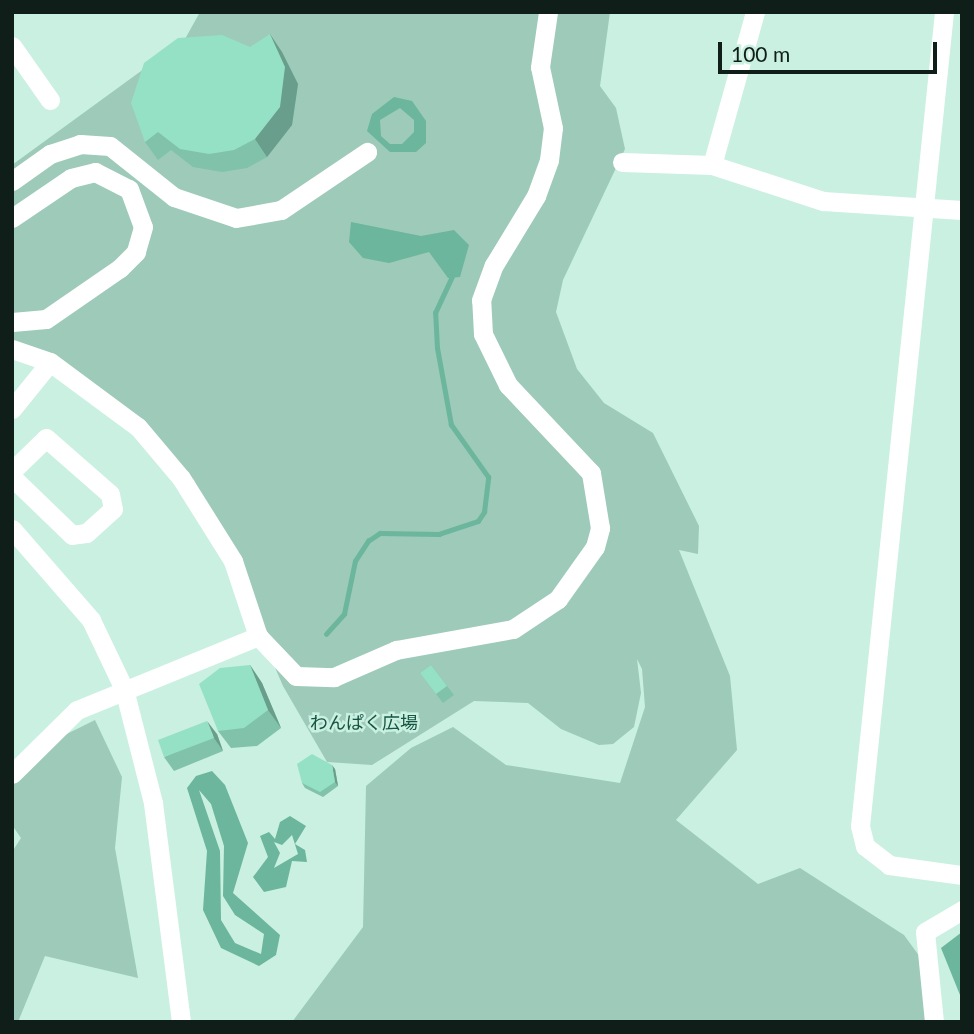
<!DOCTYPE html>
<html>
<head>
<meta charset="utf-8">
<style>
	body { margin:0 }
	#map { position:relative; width:974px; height:1034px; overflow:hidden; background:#c9f0e0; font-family:Lato,"Noto Sans JP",sans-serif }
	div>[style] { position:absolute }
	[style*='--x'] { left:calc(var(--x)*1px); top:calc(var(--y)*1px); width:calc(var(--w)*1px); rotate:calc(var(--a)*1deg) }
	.green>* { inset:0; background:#9dcab9 }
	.water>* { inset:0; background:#6bb69c }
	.stream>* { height:4.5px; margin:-2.25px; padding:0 2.25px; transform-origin:2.25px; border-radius:2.25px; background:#6bb69c }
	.minor>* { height:19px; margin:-9.5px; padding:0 9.5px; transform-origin:9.5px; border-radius:9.5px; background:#fff }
	.wall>* { inset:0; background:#80c2aa }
	.shaded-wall>* { inset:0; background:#689e8b }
	.building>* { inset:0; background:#95e1c6 }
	span { translate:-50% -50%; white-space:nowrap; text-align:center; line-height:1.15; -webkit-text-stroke:5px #c9f0e0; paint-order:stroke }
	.park-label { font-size:18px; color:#175442 }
	.frame { position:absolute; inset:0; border:14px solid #0f1e19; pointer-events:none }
	.scale { position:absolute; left:718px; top:42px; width:219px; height:32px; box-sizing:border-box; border:4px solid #0f1e19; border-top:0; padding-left:9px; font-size:21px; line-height:24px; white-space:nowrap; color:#0f1e19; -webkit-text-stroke:5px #c9f0e0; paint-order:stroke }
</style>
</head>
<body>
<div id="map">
	<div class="green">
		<i style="clip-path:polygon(200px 12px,610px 12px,600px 86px,616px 108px,625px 149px,563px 280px,556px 312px,577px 369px,604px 403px,653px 433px,699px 526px,698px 554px,679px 550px,730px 676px,737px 750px,676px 820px,758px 884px,800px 868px,904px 935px,920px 957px,929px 1022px,292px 1022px,363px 927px,366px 786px,411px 748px,453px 727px,506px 765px,620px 783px,645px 707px,642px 669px,637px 659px,641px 693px,634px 727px,613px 744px,599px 745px,561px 729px,528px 703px,474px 701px,372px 765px,327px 762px,283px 686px,194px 480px,77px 382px,12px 348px,12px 165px,185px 39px)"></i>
		<i style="clip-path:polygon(95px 720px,122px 777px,115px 848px,138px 978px,45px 956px,18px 1022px,12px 1022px,12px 852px,21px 838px,12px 825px,12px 761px)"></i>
	</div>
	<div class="water">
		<i style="clip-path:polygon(evenodd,394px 97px,412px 101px,426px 121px,426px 143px,416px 152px,390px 152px,367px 131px,372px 114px,394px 97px,400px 108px,414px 120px,414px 132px,402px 144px,390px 144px,381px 136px,380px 120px,400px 108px)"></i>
		<i style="clip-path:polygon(351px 222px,421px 236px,454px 230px,469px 245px,460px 277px,448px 278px,429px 252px,389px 263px,363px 258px,349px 242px)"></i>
		<i style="clip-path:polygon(evenodd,212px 771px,225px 785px,248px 843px,233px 893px,280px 935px,276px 955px,259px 966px,221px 948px,203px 910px,207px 851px,187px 788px,196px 776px,212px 771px,199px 790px,211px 804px,224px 846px,223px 896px,235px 915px,264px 934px,261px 954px,235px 943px,221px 920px,220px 851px,199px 790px)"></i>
		<i style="clip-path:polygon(evenodd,290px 816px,306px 826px,295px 844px,305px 850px,307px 862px,292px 861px,286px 887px,264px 892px,253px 877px,268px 857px,260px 836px,269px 832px,275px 839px,280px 822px,290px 816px,292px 835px,298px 854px,274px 868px,280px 853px,274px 842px,282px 845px,292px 835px)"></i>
		<i style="clip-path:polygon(962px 932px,962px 1000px,941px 948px)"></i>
	</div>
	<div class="stream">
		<i style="--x:326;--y:634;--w:27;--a:-48"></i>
		<i style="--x:344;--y:614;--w:54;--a:-78.3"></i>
		<i style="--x:355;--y:561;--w:24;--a:-57"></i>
		<i style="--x:368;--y:541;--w:14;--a:-34"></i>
		<i style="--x:380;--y:533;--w:59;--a:1"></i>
		<i style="--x:439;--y:534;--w:41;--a:-18.4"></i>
		<i style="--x:478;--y:521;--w:11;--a:-56"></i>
		<i style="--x:484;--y:512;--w:35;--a:-83"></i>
		<i style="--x:488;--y:477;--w:64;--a:-125.4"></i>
		<i style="--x:451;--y:425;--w:78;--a:-100.3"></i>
		<i style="--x:437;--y:348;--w:35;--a:-93"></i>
		<i style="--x:435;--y:313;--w:40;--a:-65"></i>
	</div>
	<div class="minor">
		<i style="--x:944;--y:12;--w:818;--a:95.89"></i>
		<i style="--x:860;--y:826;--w:21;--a:76"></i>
		<i style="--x:865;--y:846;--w:31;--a:38"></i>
		<i style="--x:889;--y:865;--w:74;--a:7.8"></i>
		<i style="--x:12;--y:46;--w:66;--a:54.9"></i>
		<i style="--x:622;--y:162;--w:90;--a:1.9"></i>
		<i style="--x:712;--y:165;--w:117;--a:18"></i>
		<i style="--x:823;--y:201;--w:139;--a:3.7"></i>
		<i style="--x:712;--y:165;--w:159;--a:-74.3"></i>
		<i style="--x:12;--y:181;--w:47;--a:-35.4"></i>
		<i style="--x:50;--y:154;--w:32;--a:-18"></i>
		<i style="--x:80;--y:144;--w:30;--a:4"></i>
		<i style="--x:110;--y:146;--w:82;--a:38.6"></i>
		<i style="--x:174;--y:197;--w:65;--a:18.7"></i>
		<i style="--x:236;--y:218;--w:46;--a:-10.1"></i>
		<i style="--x:281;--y:210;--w:104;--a:-34"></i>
		<i style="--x:12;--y:218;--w:71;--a:-34.1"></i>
		<i style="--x:71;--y:178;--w:25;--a:-14"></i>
		<i style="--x:95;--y:172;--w:38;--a:27"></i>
		<i style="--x:129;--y:189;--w:40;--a:69.8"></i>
		<i style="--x:143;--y:227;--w:26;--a:106"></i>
		<i style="--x:136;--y:252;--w:23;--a:135"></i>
		<i style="--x:120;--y:268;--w:90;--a:145.4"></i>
		<i style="--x:46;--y:319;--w:34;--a:175"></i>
		<i style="--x:12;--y:349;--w:40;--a:18.9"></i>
		<i style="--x:50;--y:362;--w:109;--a:36.5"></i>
		<i style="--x:138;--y:427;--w:67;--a:49.9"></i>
		<i style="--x:181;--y:478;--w:98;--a:57.9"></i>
		<i style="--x:233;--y:561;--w:79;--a:71.6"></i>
		<i style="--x:258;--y:636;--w:55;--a:46.5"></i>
		<i style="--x:296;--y:676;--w:38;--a:2"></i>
		<i style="--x:334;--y:677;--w:68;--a:-23.5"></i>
		<i style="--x:396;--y:650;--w:119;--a:-10.2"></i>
		<i style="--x:513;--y:629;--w:54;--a:-33.7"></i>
		<i style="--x:558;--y:599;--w:64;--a:-54.6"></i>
		<i style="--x:595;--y:547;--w:20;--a:-75"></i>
		<i style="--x:600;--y:528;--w:56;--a:-99.3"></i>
		<i style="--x:591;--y:473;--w:121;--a:-133.3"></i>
		<i style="--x:508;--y:385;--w:57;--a:-116.1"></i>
		<i style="--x:483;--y:334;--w:34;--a:-93"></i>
		<i style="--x:481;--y:300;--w:37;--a:-70"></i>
		<i style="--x:494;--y:265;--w:81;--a:-58.7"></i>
		<i style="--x:536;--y:196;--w:38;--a:-70"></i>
		<i style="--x:549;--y:160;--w:32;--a:-83"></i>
		<i style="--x:553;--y:128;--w:62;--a:-102"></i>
		<i style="--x:540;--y:67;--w:56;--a:-81.7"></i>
		<i style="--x:12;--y:409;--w:60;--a:-51"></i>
		<i style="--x:12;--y:471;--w:47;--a:-44.1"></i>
		<i style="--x:46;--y:438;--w:85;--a:41.2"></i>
		<i style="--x:110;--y:494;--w:15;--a:79"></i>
		<i style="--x:113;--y:509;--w:36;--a:138"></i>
		<i style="--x:86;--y:533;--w:14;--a:172"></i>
		<i style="--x:72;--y:535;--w:83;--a:-136"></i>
		<i style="--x:12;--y:529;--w:121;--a:49"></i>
		<i style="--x:91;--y:620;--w:76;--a:64.4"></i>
		<i style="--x:124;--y:689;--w:118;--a:75.7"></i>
		<i style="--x:153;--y:803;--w:221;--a:82.7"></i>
		<i style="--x:12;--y:774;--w:91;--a:-44.6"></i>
		<i style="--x:77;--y:710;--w:196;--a:-22.2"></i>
		<i style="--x:934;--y:1022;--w:90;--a:-95.7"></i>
		<i style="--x:925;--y:932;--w:43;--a:-30.7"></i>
	</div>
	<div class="wall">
		<i style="clip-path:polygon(250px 47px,282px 52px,298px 84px,292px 125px,267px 157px,247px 168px,222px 172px,193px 167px,171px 150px,158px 160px,145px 142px)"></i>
		<i style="clip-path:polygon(250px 665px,262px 683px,281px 728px,257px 746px,231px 748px,218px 731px)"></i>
		<i style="clip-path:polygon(431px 665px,454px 695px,443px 703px,420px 673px)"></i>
		<i style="clip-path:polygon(217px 734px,223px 751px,174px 771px,164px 757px)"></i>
		<i style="clip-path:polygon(335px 769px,338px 786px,323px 797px,305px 788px,302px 783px)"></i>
	</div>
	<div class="shaded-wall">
		<i style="clip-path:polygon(270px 34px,282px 52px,298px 84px,292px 125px,267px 157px,255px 139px)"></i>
		<i style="clip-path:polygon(250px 665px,262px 683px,281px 728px,268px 710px)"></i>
		<i style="clip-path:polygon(207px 721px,217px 734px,223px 751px,214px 738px)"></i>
		<i style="clip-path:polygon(332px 765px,335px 769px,338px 786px,335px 782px)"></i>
	</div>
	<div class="building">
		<i style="clip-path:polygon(270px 34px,285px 67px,280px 107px,255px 139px,234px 150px,209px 154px,180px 149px,158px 132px,145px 142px,131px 103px,144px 63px,178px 38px,222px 35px,250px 47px)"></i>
		<i style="clip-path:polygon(250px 665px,268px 710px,244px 728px,218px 731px,199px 684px,220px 668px)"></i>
		<i style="clip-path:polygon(431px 665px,447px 686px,436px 694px,420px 673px)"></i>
		<i style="clip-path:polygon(207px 721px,214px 738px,164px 757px,158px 740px)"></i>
		<i style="clip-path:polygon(312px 754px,332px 765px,335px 782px,320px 792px,302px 783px,297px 764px)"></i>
	</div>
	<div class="park-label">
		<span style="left:364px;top:722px">わんぱく広場</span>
	</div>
	<div class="frame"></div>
	<div class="scale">100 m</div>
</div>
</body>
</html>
